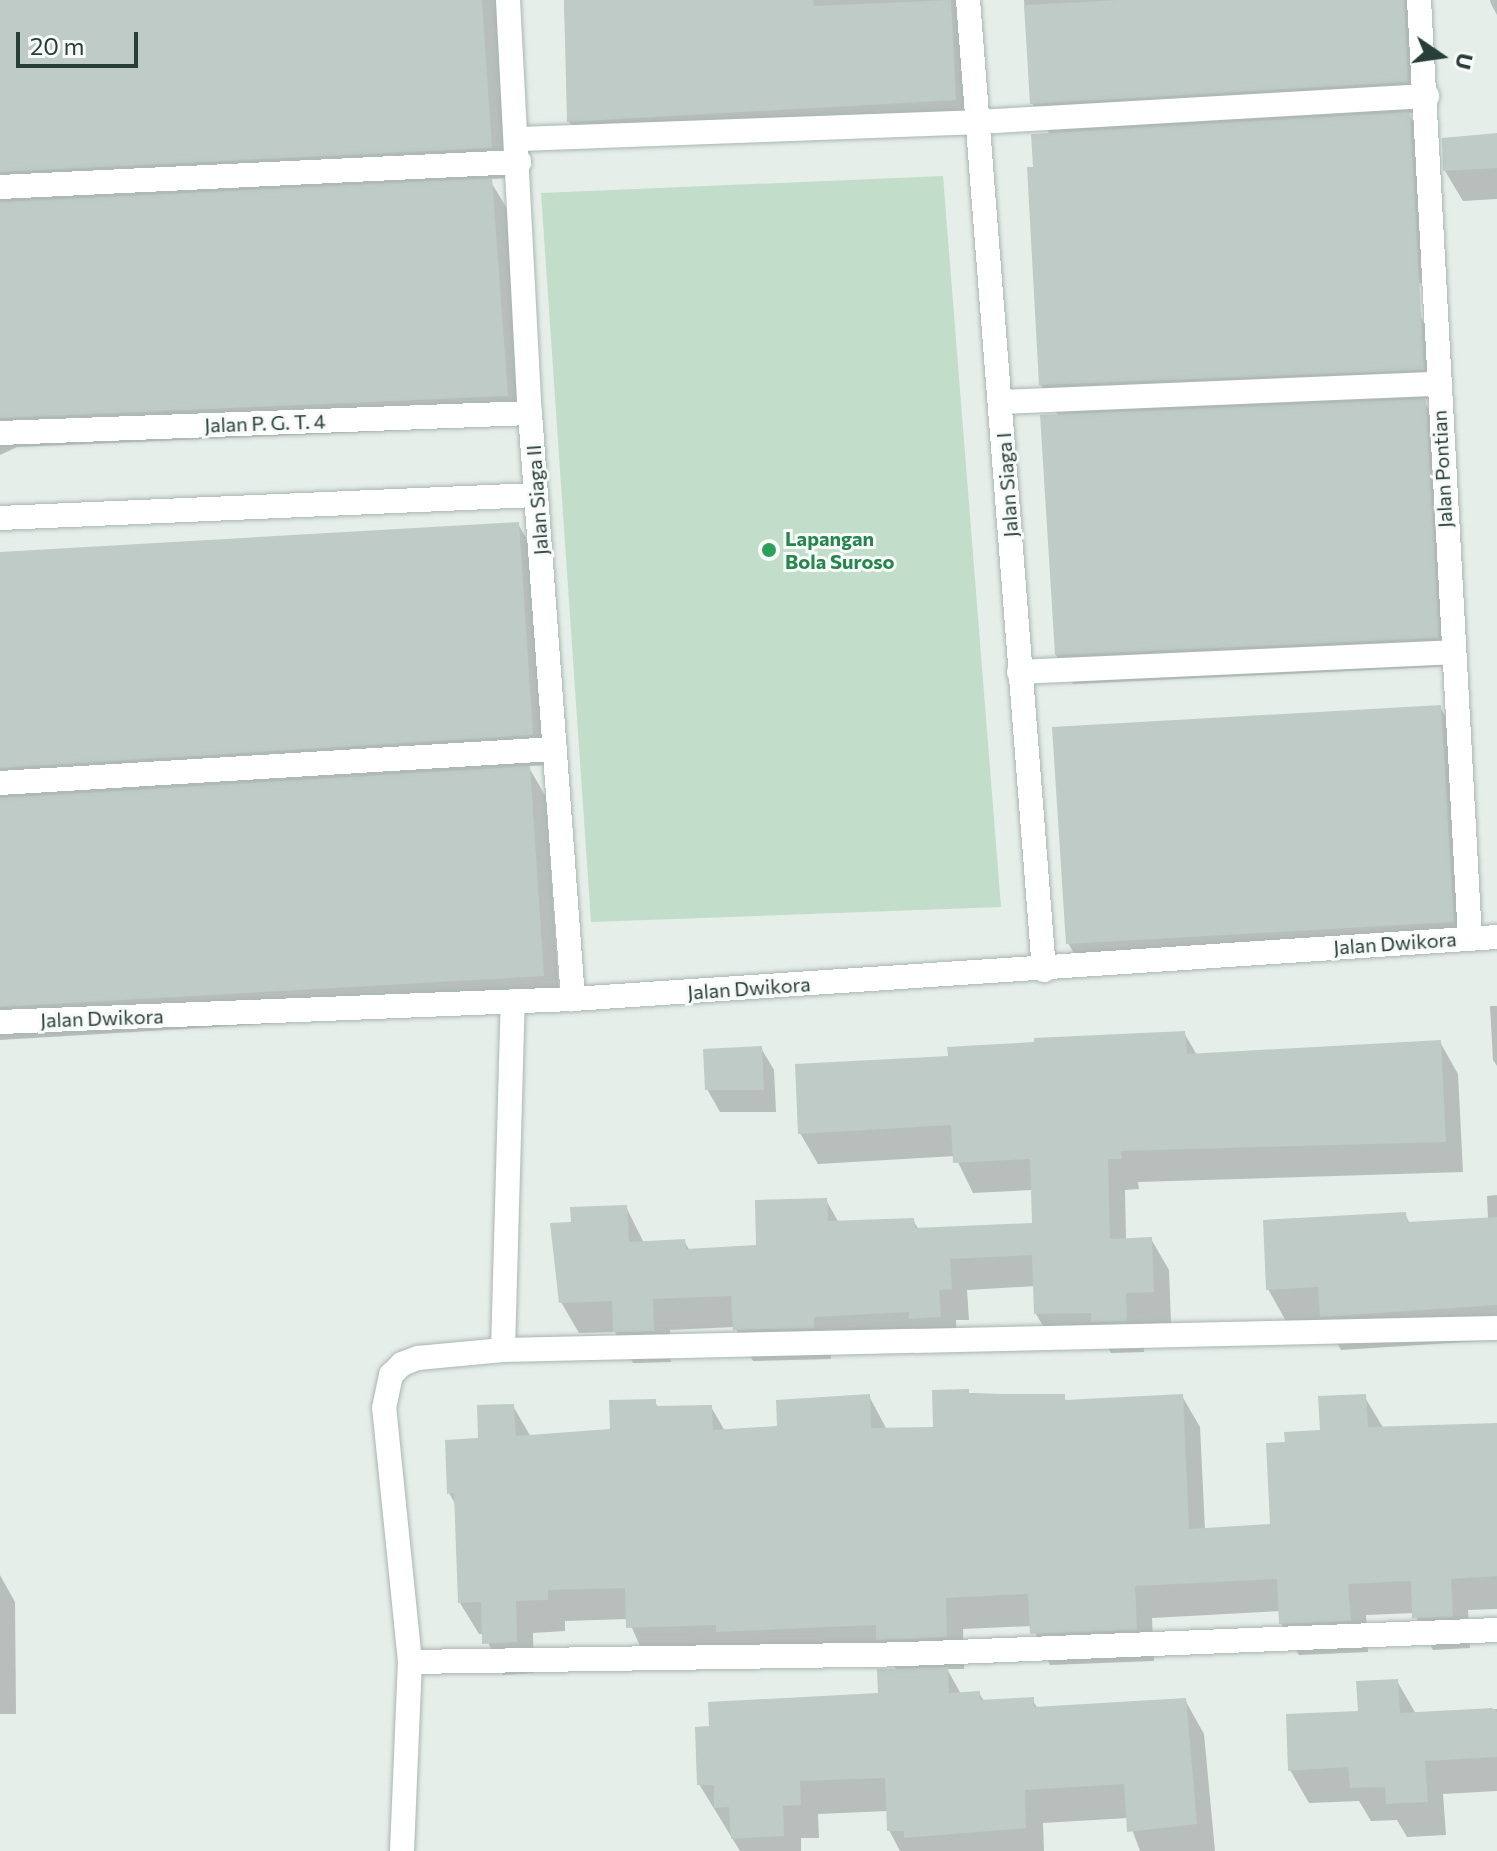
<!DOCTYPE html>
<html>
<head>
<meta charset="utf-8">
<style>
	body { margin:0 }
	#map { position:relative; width:1497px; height:1851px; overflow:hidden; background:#e6eeea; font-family:Commissioner,sans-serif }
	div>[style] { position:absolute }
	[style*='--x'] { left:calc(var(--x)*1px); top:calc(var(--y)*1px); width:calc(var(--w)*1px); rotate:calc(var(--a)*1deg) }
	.green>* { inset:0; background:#c2ddc9 }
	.shadow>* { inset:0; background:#0003 }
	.building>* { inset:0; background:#bfcbc6 }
	.roads { filter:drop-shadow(0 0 2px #a9b6b1) drop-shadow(0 0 2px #a9b6b1) }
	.minor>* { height:24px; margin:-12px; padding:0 12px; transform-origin:12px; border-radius:12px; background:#fff }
	.dots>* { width:22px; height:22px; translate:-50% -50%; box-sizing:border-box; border:4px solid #f7faf9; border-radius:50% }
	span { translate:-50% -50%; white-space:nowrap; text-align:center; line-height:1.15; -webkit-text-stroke:6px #f7faf9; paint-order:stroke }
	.street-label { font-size:20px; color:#273f38 }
	.leisure-label { font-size:20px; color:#27864d; font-weight:700 }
	.left { translate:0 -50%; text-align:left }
	.north { position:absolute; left:1401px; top:16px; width:80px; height:80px; -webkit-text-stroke:6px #f7faf9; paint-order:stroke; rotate:103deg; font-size:22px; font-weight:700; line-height:32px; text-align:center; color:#273f38 }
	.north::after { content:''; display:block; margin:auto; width:28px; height:36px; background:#273f38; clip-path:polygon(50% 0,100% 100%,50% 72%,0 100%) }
	.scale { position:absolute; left:16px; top:32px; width:122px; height:36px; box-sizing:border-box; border:4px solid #273f38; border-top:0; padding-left:10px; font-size:24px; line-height:28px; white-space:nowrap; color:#273f38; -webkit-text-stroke:6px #f7faf9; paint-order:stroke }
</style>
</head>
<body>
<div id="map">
	<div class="green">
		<i style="clip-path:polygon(943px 176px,1001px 907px,591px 922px,541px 193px)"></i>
	</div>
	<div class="shadow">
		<i style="clip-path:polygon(0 0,497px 0,508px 178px,489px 179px,508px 210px,524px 425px,17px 447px,0 455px)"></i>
		<i style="clip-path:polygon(564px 0,966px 0,971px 126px,584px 148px,569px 121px)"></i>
		<i style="clip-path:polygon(1024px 0,1429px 0,1425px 112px,1408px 113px,1426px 143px,1433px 282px,1391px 285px,1420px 316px,1437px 345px,1440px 398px,1423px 399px,1441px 431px,1454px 666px,1073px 684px,1056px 655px,1059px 417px,1041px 385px,1035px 169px,1050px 135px,1032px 103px)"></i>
		<i style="clip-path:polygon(1490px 0,1497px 0,1497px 15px,1491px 4px)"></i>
		<i style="clip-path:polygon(1497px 135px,1497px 199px,1463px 201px,1445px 171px)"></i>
		<i style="clip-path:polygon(518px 524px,535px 553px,549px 765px,528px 766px,546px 797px,560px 1006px,0 1040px,0 554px)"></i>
		<i style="clip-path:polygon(1440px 707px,1457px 736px,1470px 950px,1085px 973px,1068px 943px)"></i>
		<i style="clip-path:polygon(1490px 1006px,1497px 1006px,1497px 1066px,1493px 1060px)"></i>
		<i style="clip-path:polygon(1184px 1033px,1197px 1055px,1440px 1042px,1458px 1074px,1463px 1172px,1138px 1182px,1139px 1189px,1125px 1190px,1126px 1240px,1151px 1239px,1169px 1270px,1171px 1323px,1143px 1324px,1144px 1352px,1111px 1353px,1106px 1344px,1054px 1345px,1036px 1314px,1036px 1286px,967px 1290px,969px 1320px,956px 1320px,957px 1348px,830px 1348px,831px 1359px,753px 1361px,735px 1327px,670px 1330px,671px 1362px,633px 1363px,615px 1332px,579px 1333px,561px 1302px,573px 1224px,626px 1207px,644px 1243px,684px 1241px,690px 1251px,758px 1247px,826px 1200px,839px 1223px,913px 1220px,919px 1230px,1034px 1225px,1032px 1190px,973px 1193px,955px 1156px,818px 1164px,800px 1133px,950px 1057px)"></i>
		<i style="clip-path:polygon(761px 1048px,774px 1070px,776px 1112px,720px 1112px,707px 1089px)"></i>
		<i style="clip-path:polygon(1497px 1195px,1497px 1340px,1341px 1350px,1324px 1321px,1287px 1323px,1268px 1289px,1405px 1214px,1410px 1224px,1488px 1219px,1487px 1196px)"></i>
		<i style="clip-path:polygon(934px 1392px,1063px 1396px,1067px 1402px,1182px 1396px,1200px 1427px,1205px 1530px,1272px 1526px,1287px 1444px,1322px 1432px,1364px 1396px,1384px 1429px,1497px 1424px,1497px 1609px,1468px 1610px,1470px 1648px,1433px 1650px,1414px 1613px,1366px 1615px,1368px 1652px,1299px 1655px,1281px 1623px,1280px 1611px,1152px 1618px,1154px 1661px,1050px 1665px,1032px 1626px,963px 1629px,964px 1669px,947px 1669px,961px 1694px,979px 1693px,984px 1701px,1032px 1699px,1038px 1709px,1185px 1700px,1204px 1734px,1215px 1851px,1140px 1851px,1128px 1818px,1043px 1823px,1044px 1851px,900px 1851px,889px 1830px,888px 1811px,818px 1814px,819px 1838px,801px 1838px,801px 1851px,740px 1851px,699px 1784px,880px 1695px,897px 1671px,889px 1657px,646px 1659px,628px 1619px,565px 1621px,565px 1631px,533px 1633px,534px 1673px,503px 1675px,484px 1634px,479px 1634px,460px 1603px,457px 1507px,449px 1493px,480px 1440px,513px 1406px,531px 1437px,612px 1431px,654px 1401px,659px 1408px,711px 1407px,725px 1431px,779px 1428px,869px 1396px,887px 1430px,935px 1429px)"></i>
		<i style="clip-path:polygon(0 1575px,15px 1602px,16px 1714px,0 1714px)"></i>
		<i style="clip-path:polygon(1397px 1681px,1416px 1714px,1497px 1709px,1497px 1791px,1443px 1794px,1446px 1835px,1407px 1837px,1397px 1820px,1371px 1821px,1359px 1801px,1309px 1803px,1290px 1770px)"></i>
	</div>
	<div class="building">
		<i style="clip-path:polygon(0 0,482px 0,492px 148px,0 172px)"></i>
		<i style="clip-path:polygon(564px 0,813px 0,814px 6px,951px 0,956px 100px,567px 122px)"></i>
		<i style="clip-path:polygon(1119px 0,1404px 0,1408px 82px,1030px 104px,1024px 5px)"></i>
		<i style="clip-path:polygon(1410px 112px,1424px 370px,1039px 385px,1027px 167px,1033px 167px,1031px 134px)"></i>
		<i style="clip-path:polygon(1497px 133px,1497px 168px,1443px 171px,1442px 138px)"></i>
		<i style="clip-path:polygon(492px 178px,508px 396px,0 418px,0 202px)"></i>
		<i style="clip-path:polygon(1426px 399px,1439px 638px,1055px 655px,1040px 415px)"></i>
		<i style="clip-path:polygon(519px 522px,533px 735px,0 768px,0 552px)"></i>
		<i style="clip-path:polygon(1441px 705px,1454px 922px,1066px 944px,1052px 727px)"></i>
		<i style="clip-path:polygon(530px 766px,544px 976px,0 1007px,0 798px)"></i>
		<i style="clip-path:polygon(1185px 1031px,1187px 1054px,1441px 1040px,1446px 1142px,1121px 1151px,1122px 1159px,1108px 1159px,1110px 1239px,1152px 1237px,1154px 1292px,1126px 1293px,1127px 1321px,1091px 1322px,1091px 1313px,1034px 1314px,1032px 1255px,950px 1259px,952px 1289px,939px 1290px,941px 1317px,909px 1319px,909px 1312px,814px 1317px,814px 1328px,733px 1330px,731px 1296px,653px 1299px,654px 1331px,613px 1332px,612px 1301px,559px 1303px,550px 1223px,571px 1222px,570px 1207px,627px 1205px,629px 1242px,685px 1239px,686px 1249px,756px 1245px,755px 1200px,827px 1198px,828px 1221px,914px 1218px,915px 1228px,1032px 1223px,1030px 1159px,953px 1163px,951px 1125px,798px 1134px,795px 1064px,948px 1056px,947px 1047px,1034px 1042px,1034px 1038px)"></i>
		<i style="clip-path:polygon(762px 1046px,764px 1090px,705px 1090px,703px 1049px)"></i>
		<i style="clip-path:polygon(1406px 1212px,1407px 1222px,1497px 1217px,1497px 1305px,1320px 1317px,1318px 1287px,1266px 1290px,1263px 1220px)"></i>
		<i style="clip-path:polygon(969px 1389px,969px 1394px,1065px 1394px,1065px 1400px,1183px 1394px,1189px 1529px,1270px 1524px,1266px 1443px,1285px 1442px,1284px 1432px,1320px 1430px,1318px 1396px,1366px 1394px,1368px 1427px,1497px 1423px,1497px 1576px,1451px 1579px,1453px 1617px,1412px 1618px,1411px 1581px,1348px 1584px,1351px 1621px,1279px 1624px,1277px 1579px,1135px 1586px,1137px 1630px,1030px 1634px,1028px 1594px,946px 1598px,947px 1637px,907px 1639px,876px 1640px,876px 1625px,716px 1632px,716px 1625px,626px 1628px,625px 1588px,548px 1590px,548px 1600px,516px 1601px,517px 1642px,482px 1644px,481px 1602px,458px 1603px,454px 1493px,447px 1494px,445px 1440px,478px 1438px,477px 1405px,514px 1404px,516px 1436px,610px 1429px,609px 1400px,656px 1399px,656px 1406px,712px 1405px,713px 1430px,777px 1426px,776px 1400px,870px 1394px,871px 1428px,933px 1427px,932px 1390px)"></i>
		<i style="clip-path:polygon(948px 1667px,949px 1693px,980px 1691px,980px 1700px,1034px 1697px,1034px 1707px,1186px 1698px,1197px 1824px,1127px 1832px,1124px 1784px,1025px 1790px,1026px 1828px,904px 1838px,904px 1831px,887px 1831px,885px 1778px,800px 1781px,801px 1805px,783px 1806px,784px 1836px,731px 1839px,729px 1807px,714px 1808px,714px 1785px,697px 1785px,695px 1727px,709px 1726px,708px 1702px,878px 1693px,877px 1669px)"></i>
		<i style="clip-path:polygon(1398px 1679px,1400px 1713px,1492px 1708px,1497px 1712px,1497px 1757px,1425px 1761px,1428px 1802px,1386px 1804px,1385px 1787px,1350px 1788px,1348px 1767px,1288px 1771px,1286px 1714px,1358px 1711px,1356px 1681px)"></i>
	</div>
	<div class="roads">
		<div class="minor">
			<i style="--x:508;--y:0;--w:414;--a:87"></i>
			<i style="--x:530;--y:413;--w:588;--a:85.8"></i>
			<i style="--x:968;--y:0;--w:973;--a:85.52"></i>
			<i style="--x:1419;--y:0;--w:939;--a:86.89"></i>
			<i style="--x:518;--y:139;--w:459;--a:-2.1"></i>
			<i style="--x:977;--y:122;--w:451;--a:-3.3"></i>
			<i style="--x:0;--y:187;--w:520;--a:-2.76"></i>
			<i style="--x:1002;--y:402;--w:435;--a:-2.4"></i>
			<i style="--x:0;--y:433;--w:530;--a:-2.16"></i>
			<i style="--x:0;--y:518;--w:536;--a:-2.46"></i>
			<i style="--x:1019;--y:672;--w:433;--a:-2.6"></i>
			<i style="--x:0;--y:783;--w:556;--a:-3.51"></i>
			<i style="--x:0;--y:1022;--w:573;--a:-2.3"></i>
			<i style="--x:573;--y:999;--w:926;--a:-3.84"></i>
			<i style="--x:503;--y:1350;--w:349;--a:-88.4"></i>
			<i style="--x:410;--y:1662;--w:497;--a:-0.9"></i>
			<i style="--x:907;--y:1654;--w:590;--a:-2.33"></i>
			<i style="--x:402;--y:1851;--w:189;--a:-87.6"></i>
			<i style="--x:410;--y:1662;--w:255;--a:-95.8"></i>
			<i style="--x:384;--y:1408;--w:34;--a:-78"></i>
			<i style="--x:391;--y:1375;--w:16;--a:-45"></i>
			<i style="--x:402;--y:1364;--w:17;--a:-21"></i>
			<i style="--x:418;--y:1358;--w:85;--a:-5.4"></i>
			<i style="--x:503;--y:1350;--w:994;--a:-1.27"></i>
		</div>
	</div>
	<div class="dots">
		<i style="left:769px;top:550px;background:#2e9e5b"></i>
	</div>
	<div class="street-label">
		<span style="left:265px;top:423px;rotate:-2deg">Jalan P. G. T. 4</span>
		<span style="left:1442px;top:469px;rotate:-93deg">Jalan Pontian</span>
		<span style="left:1007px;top:485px;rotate:-94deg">Jalan Siaga I</span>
		<span style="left:537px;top:500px;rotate:-94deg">Jalan Siaga II</span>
		<span style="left:1395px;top:943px;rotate:-4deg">Jalan Dwikora</span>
		<span style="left:749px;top:988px;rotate:-4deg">Jalan Dwikora</span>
		<span style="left:102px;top:1018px;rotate:-2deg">Jalan Dwikora</span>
	</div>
	<div class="leisure-label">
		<span class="left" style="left:785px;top:550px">Lapangan<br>Bola Suroso</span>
	</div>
	<div class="north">U</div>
	<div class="scale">20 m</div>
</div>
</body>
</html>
